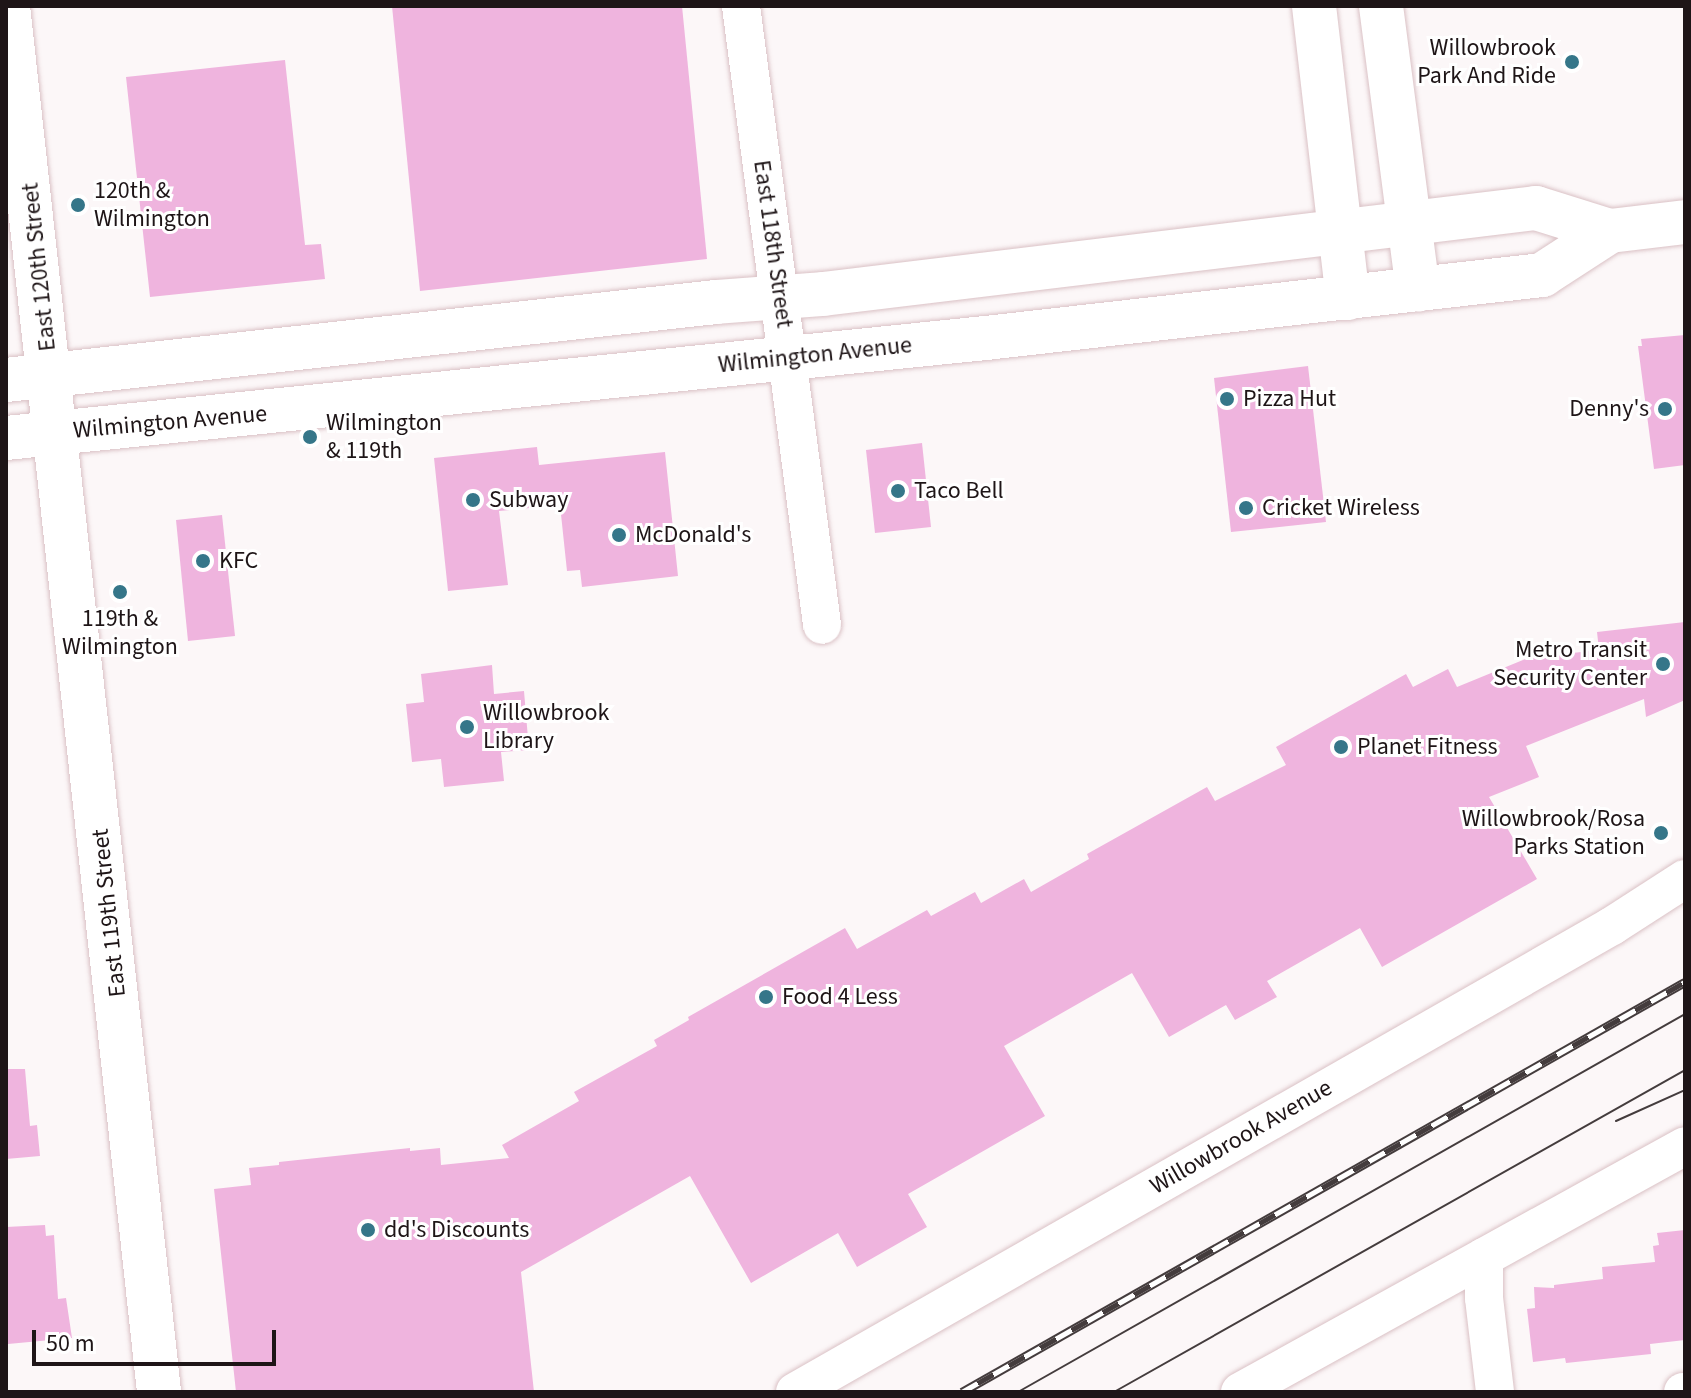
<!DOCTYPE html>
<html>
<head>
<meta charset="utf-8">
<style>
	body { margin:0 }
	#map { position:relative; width:1691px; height:1398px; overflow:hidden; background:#fcf7f8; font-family:"Source Sans 3",sans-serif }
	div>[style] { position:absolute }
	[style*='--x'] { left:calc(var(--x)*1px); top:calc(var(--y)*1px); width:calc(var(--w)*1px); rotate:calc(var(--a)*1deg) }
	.building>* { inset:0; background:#efb4de }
	.roads { filter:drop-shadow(0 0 2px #dac1c5) drop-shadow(0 0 2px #dac1c5) }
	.street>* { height:38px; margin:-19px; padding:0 19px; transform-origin:19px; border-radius:19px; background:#fff }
	.secondary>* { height:44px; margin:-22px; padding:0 22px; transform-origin:22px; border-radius:22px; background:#fff }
	.highway>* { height:44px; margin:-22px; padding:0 22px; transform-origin:22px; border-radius:22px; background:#fff }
	.tram>* { height:2px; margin:-1px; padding:0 1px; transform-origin:1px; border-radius:1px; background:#443c3d }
	.rail>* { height:9px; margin-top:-4.5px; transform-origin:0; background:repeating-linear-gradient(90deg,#fff 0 18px,#443c3d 0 36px); box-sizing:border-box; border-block:2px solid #443c3d }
	.dots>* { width:22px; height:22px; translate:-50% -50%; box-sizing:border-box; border:4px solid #fff; border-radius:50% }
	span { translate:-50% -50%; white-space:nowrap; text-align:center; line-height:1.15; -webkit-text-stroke:6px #fff; paint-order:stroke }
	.poi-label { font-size:24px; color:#1e1517 }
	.right { translate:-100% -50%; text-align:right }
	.left { translate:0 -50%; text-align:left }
	.street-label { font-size:24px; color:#1e1517 }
	.frame { position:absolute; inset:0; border:8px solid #1e1517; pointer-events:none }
	.scale { position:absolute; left:32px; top:1330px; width:244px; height:36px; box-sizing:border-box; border:4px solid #1e1517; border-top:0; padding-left:10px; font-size:24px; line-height:28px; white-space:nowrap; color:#1e1517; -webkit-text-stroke:6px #fff; paint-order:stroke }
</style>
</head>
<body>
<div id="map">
	<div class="building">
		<i style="clip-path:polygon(392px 6px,682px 6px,707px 259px,420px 291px)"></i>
		<i style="clip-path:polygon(285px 60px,305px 245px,321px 244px,325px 279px,150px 297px,126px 77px)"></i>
		<i style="clip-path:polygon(1685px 335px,1685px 465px,1654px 469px,1638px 346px,1642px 346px,1641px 339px)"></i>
		<i style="clip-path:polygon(1308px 366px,1326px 522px,1231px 532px,1214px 378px)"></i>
		<i style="clip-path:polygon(922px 443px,931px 527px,875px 533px,866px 450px)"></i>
		<i style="clip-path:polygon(537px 447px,539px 465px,665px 452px,678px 576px,582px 587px,580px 570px,567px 571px,560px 505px,499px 511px,508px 585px,448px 591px,434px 458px)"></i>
		<i style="clip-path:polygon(222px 515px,235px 636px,188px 641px,176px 520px)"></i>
		<i style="clip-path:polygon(1685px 622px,1685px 700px,1646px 717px,1644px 699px,1526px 746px,1539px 777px,1489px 797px,1537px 879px,1382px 967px,1360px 928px,1267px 981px,1277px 997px,1235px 1020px,1226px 1005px,1169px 1037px,1132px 973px,1004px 1046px,1045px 1116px,908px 1194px,927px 1227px,857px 1267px,838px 1233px,751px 1283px,690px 1176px,521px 1272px,534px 1392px,236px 1392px,214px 1189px,251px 1185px,249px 1168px,279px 1165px,279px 1162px,410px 1148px,410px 1151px,440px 1148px,441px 1165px,509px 1158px,502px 1145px,579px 1101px,574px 1092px,657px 1046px,654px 1040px,689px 1020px,688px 1017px,845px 928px,857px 949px,927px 910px,931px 916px,975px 892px,981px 903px,1024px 879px,1031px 892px,1089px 859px,1087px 854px,1207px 787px,1215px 801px,1286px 765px,1276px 747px,1406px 674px,1413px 687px,1448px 669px,1457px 687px,1528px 658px,1599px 650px,1597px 632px)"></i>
		<i style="clip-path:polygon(492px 665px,494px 694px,524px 691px,529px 750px,501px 752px,504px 781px,444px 787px,441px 759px,412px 762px,406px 704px,424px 702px,421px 674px)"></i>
		<i style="clip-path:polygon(6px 1069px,25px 1069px,30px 1126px,37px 1125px,40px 1156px,6px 1159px)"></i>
		<i style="clip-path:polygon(45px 1225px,46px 1236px,54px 1235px,58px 1299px,66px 1298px,72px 1338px,8px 1344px,6px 1227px)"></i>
		<i style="clip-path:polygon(1685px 1230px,1685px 1340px,1650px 1344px,1651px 1354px,1566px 1363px,1565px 1358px,1533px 1362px,1527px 1309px,1535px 1308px,1534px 1287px,1554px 1288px,1554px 1285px,1603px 1279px,1602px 1267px,1655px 1262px,1653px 1246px,1659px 1245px,1657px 1233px)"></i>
	</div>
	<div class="roads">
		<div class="street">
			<i style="--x:741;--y:6;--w:624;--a:82.54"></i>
			<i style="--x:1484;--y:1257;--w:41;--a:90"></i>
			<i style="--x:1484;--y:1298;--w:95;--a:83.3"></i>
			<i style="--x:795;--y:1392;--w:941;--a:-29.7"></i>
			<i style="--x:1612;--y:926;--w:87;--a:-32.8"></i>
			<i style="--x:1240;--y:1392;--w:508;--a:-28.93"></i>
			<i style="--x:1683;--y:1392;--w:2;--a:0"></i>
		</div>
		<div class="secondary">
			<i style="--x:8;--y:6;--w:1394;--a:83.78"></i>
			<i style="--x:6;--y:380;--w:714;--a:-6.27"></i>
			<i style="--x:716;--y:302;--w:107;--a:-4.3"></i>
			<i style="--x:823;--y:294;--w:718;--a:-6.88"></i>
			<i style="--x:1536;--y:208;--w:77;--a:17.3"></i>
			<i style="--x:1610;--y:231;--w:76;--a:-6.8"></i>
			<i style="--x:6;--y:438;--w:985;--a:-5.83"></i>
			<i style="--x:986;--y:338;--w:560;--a:-6.46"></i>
			<i style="--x:1542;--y:275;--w:81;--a:-32.9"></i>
		</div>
		<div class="highway">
			<i style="--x:1314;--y:6;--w:294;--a:83.4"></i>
			<i style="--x:1381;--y:6;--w:286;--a:82.6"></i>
		</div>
	</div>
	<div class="tram">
		<i style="--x:1616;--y:1121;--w:76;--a:-24.2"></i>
		<i style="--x:1018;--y:1392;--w:767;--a:-29.54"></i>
		<i style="--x:1114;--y:1392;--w:656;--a:-29.42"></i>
	</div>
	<div class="rail">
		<i style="--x:962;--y:1392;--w:831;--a:-29.56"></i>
	</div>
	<div class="dots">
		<i style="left:1572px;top:62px;background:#357689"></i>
		<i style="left:78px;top:205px;background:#357689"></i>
		<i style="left:1227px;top:399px;background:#357689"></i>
		<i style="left:1665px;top:409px;background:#357689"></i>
		<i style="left:310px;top:437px;background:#357689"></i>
		<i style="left:898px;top:491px;background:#357689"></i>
		<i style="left:473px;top:500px;background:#357689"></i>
		<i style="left:1246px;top:508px;background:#357689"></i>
		<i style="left:619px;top:535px;background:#357689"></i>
		<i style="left:203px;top:561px;background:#357689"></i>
		<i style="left:120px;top:592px;background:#357689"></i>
		<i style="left:1663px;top:664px;background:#357689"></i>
		<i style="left:467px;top:727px;background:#357689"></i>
		<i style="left:1341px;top:747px;background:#357689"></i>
		<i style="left:1661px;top:833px;background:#357689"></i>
		<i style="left:766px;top:997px;background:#357689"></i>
		<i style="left:368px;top:1230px;background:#357689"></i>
	</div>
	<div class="poi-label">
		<span class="right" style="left:1556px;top:62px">Willowbrook<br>Park And Ride</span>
		<span class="left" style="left:94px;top:205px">120th &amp;<br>Wilmington</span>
		<span class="left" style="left:1243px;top:399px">Pizza Hut</span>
		<span class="right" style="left:1649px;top:409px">Denny's</span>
		<span class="left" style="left:326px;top:437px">Wilmington<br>&amp; 119th</span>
		<span class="left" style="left:914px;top:491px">Taco Bell</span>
		<span class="left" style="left:489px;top:500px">Subway</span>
		<span class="left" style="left:1262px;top:508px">Cricket Wireless</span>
		<span class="left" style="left:635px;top:535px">McDonald's</span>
		<span class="left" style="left:219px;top:561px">KFC</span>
		<span style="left:120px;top:633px">119th &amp;<br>Wilmington</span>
		<span class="right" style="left:1647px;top:664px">Metro Transit<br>Security Center</span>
		<span class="left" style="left:483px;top:727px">Willowbrook<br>Library</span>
		<span class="left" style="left:1357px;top:747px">Planet Fitness</span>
		<span class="right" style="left:1645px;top:833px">Willowbrook/Rosa<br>Parks Station</span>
		<span class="left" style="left:782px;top:997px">Food 4 Less</span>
		<span class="left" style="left:384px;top:1230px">dd's Discounts</span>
	</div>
	<div class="street-label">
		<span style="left:773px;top:244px;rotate:82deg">East 118th Street</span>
		<span style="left:39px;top:267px;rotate:-96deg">East 120th Street</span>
		<span style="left:815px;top:355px;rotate:-6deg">Wilmington Avenue</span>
		<span style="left:170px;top:422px;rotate:-5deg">Wilmington Avenue</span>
		<span style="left:109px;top:913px;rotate:-96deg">East 119th Street</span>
		<span style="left:1241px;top:1137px;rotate:-30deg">Willowbrook Avenue</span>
	</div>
	<div class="frame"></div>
	<div class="scale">50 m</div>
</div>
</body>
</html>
